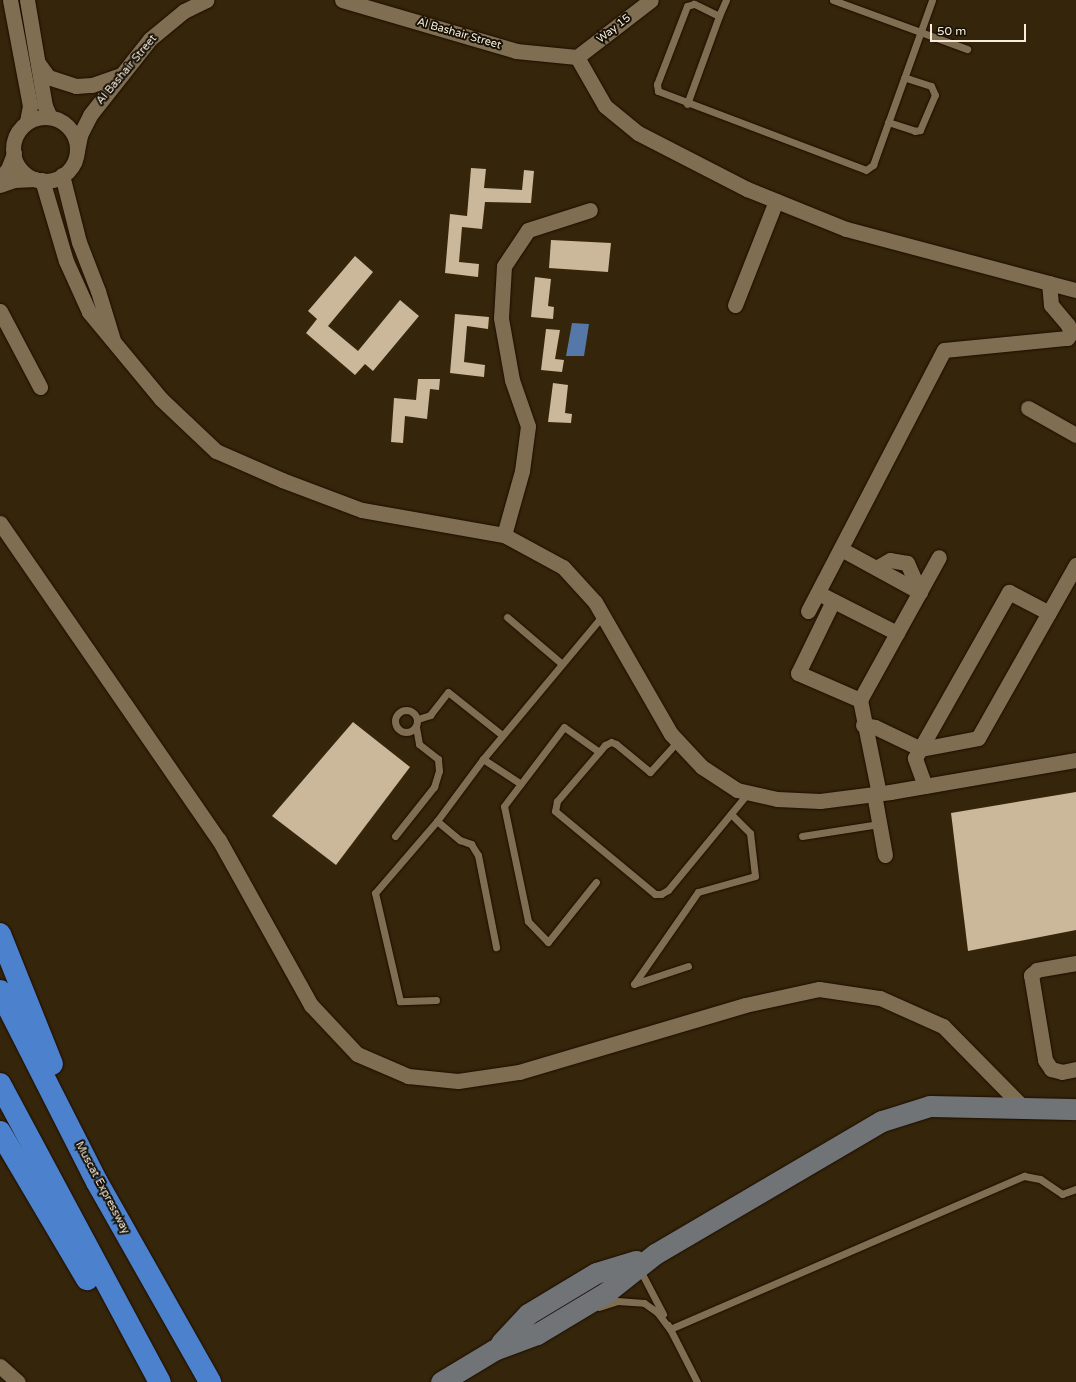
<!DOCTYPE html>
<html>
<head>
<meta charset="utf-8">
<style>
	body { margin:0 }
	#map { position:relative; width:1076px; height:1382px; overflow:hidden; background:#35250a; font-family:"Varela Round",sans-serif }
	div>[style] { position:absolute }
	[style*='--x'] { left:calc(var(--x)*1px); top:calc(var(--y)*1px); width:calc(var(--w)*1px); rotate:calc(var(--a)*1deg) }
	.water>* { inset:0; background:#5678a9 }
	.building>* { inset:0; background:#cbb799 }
	.roads { filter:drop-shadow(0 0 1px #1c0d00) drop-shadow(0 0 1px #1c0d00) }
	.lane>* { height:7px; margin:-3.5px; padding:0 3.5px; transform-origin:3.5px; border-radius:3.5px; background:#806e52 }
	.lane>.ring { margin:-3.5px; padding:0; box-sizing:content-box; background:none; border:7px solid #806e52; border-radius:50% }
	.street>* { height:15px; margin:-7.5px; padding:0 7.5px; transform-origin:7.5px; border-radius:7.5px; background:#806e52 }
	.street>.ring { margin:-7.5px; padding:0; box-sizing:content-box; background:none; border:15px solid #806e52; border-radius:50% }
	.secondary>* { height:21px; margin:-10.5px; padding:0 10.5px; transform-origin:10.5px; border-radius:10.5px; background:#707477 }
	.highway>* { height:22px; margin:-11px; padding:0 11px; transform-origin:11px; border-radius:11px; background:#4c81cd }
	span { translate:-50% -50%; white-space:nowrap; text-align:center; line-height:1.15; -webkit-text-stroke:4px #161005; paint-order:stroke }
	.street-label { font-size:11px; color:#f7eddd }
	.scale { position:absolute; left:930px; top:24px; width:96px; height:18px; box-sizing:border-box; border:2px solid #f7eddd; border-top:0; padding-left:5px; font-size:12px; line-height:14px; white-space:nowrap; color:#f7eddd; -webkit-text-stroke:3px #161005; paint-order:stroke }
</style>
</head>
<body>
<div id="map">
	<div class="water">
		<i style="clip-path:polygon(572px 323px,589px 324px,584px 356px,566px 356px)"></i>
	</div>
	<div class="building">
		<i style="clip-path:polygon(471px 168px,486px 169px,484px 188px,522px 190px,524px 170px,534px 171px,531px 203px,485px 202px,482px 229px,462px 227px,459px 262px,479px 264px,478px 277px,445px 273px,450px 214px,467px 216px)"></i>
		<i style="clip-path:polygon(551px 240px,611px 243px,608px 272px,549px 268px)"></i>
		<i style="clip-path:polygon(355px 256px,373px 272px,328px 326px,358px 351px,400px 300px,419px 316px,373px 371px,365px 364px,355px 375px,306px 333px,317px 319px,308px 311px)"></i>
		<i style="clip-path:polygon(535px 277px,551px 279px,548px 306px,554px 307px,553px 319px,531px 317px)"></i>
		<i style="clip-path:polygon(455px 314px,489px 317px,488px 329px,467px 326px,464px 362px,485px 365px,484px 377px,450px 373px)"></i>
		<i style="clip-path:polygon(546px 329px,560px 330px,555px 359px,564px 360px,562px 372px,541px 370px)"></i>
		<i style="clip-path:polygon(418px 379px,440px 379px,439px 390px,430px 389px,427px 419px,405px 416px,403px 443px,391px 442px,394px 398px,416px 400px)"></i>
		<i style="clip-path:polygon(553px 383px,568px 385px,565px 413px,572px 414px,571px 423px,548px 422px)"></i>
		<i style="clip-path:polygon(353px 722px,410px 767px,336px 865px,272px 816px)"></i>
		<i style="clip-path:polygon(1076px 792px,1076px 930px,968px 951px,951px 813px)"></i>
	</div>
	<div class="roads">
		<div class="lane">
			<i style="--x:726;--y:0;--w:17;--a:114"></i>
			<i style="--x:719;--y:16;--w:28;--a:-154"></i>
			<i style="--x:694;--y:4;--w:7;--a:164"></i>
			<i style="--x:687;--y:6;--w:84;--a:111"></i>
			<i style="--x:657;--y:84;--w:7;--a:82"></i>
			<i style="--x:658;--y:91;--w:222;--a:20.8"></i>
			<i style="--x:866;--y:170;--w:9;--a:-36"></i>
			<i style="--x:873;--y:165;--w:175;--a:-70.3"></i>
			<i style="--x:833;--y:0;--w:143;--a:20.1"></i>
			<i style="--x:687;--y:104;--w:94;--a:-70"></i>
			<i style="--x:888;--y:122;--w:28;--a:18"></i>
			<i style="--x:915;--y:131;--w:5;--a:-11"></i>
			<i style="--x:920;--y:130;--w:38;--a:-67"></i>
			<i style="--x:935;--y:95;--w:10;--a:-114"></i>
			<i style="--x:931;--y:86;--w:28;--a:-162"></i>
			<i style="--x:507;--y:617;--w:72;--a:40.5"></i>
			<i class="ring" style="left:395px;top:710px;width:15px;height:15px"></i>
			<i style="--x:418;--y:719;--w:13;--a:-18"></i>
			<i style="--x:430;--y:715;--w:29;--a:-52"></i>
			<i style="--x:448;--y:692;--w:69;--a:38.5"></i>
			<i style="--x:678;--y:741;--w:42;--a:132.1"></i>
			<i style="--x:650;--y:772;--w:44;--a:-140.5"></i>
			<i style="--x:616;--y:744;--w:5;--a:-158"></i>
			<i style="--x:611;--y:742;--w:7;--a:153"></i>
			<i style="--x:605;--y:745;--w:74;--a:130.6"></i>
			<i style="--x:557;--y:801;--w:10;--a:101"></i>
			<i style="--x:555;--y:811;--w:130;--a:39.7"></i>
			<i style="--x:655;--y:894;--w:6;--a:0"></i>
			<i style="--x:661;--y:894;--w:8;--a:-30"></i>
			<i style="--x:668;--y:890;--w:126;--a:-50.5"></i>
			<i style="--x:483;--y:759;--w:45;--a:33.3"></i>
			<i style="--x:437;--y:821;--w:30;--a:40"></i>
			<i style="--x:460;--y:840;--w:12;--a:20"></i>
			<i style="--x:471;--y:844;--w:13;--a:58"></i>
			<i style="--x:478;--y:855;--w:94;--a:78.9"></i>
			<i style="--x:395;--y:836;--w:63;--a:-51.5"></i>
			<i style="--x:434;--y:787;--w:17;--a:-73"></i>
			<i style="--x:439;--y:771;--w:12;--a:-95"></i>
			<i style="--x:438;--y:759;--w:24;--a:-142"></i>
			<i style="--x:419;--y:744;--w:17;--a:-100"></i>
			<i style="--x:802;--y:836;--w:78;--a:-8.9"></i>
			<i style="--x:596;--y:882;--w:77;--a:128.7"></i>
			<i style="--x:548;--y:942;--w:29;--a:-134"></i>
			<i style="--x:528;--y:921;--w:117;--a:-101.8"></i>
			<i style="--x:504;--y:806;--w:99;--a:-52.8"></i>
			<i style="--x:564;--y:727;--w:43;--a:35.5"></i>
			<i style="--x:688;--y:966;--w:57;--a:161.6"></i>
			<i style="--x:634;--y:984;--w:112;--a:-55.2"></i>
			<i style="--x:698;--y:892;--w:59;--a:-15.7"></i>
			<i style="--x:755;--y:876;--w:43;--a:-96.6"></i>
			<i style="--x:750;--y:833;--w:27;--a:-135"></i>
			<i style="--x:436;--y:1000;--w:36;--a:178"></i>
			<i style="--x:400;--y:1001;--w:111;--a:-103"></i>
			<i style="--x:375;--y:893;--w:95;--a:-49.3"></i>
			<i style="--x:437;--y:821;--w:77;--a:-53.4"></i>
			<i style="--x:483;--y:759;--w:187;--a:-50.2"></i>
			<i style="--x:639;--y:1268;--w:52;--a:62.4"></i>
			<i style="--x:599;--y:1307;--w:19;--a:-18"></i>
			<i style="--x:617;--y:1301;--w:27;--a:4"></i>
			<i style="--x:644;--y:1303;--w:16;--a:35"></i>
			<i style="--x:657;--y:1312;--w:21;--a:53"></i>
			<i style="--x:668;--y:1325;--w:64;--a:63"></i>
			<i style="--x:670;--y:1329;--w:386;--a:-23.4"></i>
			<i style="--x:1024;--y:1176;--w:16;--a:11"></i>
			<i style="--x:1040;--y:1179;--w:27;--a:34"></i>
			<i style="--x:1062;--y:1194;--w:15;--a:-20"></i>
		</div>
		<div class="street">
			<i style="--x:10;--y:0;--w:108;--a:79.3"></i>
			<i style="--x:30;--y:106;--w:16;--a:101"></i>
			<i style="--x:27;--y:0;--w:108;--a:80.4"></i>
			<i style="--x:45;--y:106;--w:12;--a:66"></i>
			<i style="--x:342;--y:0;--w:181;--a:16.3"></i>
			<i style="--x:516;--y:51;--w:61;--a:5.6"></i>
			<i style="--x:577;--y:57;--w:56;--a:60.3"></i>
			<i style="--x:605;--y:106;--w:43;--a:39.3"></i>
			<i style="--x:638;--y:133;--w:123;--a:27.2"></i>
			<i style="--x:747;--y:189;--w:107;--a:22"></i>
			<i style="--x:846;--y:229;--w:238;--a:14.9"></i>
			<i style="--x:577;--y:57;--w:93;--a:-37.6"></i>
			<i style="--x:38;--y:63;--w:17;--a:54"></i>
			<i style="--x:48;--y:77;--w:29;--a:18"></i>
			<i style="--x:76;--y:86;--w:16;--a:-4"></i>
			<i style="--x:92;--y:85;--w:31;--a:-19"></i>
			<i class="ring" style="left:13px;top:117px;width:49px;height:49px"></i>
			<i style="--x:77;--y:151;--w:16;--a:-79"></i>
			<i style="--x:80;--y:135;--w:22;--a:-63"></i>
			<i style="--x:90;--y:115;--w:97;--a:-51.7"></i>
			<i style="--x:150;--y:39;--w:44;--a:-39.5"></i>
			<i style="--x:184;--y:11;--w:25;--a:-26"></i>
			<i style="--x:62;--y:175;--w:69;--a:75.8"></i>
			<i style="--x:79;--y:242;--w:53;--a:68.8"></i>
			<i style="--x:98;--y:291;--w:51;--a:73"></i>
			<i style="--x:0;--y:178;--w:12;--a:-48"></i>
			<i style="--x:8;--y:169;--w:17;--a:-69"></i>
			<i style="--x:42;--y:180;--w:84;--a:73.5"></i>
			<i style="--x:66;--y:261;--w:56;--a:65.7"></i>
			<i style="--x:89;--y:312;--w:113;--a:50.4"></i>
			<i style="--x:161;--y:399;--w:76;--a:43.4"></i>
			<i style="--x:216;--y:451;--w:72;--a:23.7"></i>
			<i style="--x:282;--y:480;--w:85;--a:20.6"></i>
			<i style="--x:362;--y:510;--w:144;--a:10"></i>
			<i style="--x:504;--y:535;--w:67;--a:28.5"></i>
			<i style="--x:563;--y:567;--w:47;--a:47.6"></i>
			<i style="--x:595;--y:602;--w:152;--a:60.1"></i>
			<i style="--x:671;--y:734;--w:45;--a:46.8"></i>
			<i style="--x:702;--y:767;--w:42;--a:33.3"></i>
			<i style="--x:737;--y:790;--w:41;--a:12.7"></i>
			<i style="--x:777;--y:799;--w:43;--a:2.7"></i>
			<i style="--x:820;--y:801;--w:71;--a:-7.3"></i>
			<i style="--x:890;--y:792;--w:189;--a:-9.8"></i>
			<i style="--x:0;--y:185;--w:15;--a:-20"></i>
			<i style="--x:14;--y:180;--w:21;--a:-3"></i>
			<i style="--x:735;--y:305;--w:112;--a:-68.5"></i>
			<i style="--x:0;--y:311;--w:86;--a:62.2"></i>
			<i style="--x:1028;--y:408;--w:55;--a:29.4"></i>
			<i style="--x:0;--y:523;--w:385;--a:55.4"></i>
			<i style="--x:219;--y:840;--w:189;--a:60.9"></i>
			<i style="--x:311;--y:1005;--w:67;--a:46.8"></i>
			<i style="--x:357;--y:1054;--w:56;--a:23.3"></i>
			<i style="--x:408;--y:1076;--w:50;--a:5.7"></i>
			<i style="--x:458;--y:1081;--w:62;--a:-8.4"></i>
			<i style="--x:519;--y:1072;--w:236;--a:-16.5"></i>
			<i style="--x:745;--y:1005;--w:76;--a:-12.2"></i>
			<i style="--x:819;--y:989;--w:62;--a:8.4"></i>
			<i style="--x:880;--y:998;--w:69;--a:24"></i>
			<i style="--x:943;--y:1026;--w:115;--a:45.4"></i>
			<i style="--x:504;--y:535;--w:66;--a:-74.3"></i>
			<i style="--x:522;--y:471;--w:45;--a:-82.4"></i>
			<i style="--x:528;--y:426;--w:49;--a:-109.2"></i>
			<i style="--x:512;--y:380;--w:63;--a:-100.1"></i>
			<i style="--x:501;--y:318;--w:52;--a:-86.7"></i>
			<i style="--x:504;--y:266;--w:43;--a:-56.3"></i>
			<i style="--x:528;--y:230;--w:65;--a:-17.9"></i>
			<i style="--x:841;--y:549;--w:90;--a:28.6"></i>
			<i style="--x:920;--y:592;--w:32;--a:-114"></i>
			<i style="--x:907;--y:563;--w:17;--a:-170"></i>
			<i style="--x:890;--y:560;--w:16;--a:150"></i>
			<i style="--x:824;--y:596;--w:82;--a:26.9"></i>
			<i style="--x:833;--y:601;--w:80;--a:115.9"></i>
			<i style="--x:798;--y:673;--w:68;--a:23.5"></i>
			<i style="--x:808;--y:611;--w:294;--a:-62.5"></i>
			<i style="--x:944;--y:350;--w:124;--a:-5.6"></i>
			<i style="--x:1067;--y:338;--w:6;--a:-51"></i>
			<i style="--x:1071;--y:333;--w:9;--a:-111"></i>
			<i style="--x:1068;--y:325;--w:26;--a:-130"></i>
			<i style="--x:1051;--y:305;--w:22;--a:-95"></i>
			<i style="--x:863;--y:725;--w:12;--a:9"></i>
			<i style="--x:875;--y:727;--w:51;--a:25.6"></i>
			<i style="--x:921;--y:749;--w:58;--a:-10.9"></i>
			<i style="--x:978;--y:738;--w:199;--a:-60.5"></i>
			<i style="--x:925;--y:786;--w:30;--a:-110"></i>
			<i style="--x:915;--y:758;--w:191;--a:-60.5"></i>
			<i style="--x:1009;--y:592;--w:45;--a:27.7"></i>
			<i style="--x:874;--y:794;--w:62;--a:79.8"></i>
			<i style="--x:879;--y:794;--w:96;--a:-101.4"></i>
			<i style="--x:860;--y:700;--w:163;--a:-61.1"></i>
			<i style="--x:1076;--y:963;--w:40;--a:170"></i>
			<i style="--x:1037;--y:970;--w:8;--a:140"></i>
			<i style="--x:1031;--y:975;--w:86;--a:80.6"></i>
			<i style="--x:1045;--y:1060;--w:11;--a:56"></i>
			<i style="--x:1051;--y:1069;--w:11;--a:15"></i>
			<i style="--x:1062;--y:1072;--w:14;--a:-12"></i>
			<i style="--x:0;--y:1366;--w:24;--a:42"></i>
		</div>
		<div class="secondary">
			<i style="--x:501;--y:1343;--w:40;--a:-47"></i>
			<i style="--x:528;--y:1314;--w:79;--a:-31.1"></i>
			<i style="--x:596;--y:1273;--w:42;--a:-16.7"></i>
			<i style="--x:441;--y:1382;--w:62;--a:-31.1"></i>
			<i style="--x:494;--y:1350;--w:46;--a:-20.4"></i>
			<i style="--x:537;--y:1334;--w:82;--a:-31"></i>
			<i style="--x:607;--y:1292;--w:61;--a:-38.4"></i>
			<i style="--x:655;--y:1254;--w:263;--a:-30.4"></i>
			<i style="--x:882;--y:1121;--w:50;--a:-17.4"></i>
			<i style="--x:930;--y:1106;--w:146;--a:1.2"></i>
		</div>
		<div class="highway">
			<i style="--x:0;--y:934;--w:140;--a:68.2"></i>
			<i style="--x:0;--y:991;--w:214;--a:63.1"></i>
			<i style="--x:97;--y:1182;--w:230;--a:60.5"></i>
			<i style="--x:0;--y:1084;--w:338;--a:61.8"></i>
			<i style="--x:0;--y:1132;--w:171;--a:59.4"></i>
		</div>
	</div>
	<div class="street-label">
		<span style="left:614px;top:29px;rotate:-38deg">Way 15</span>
		<span style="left:459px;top:34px;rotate:16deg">Al Bashair Street</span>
		<span style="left:127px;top:70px;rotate:-50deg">Al Bashair Street</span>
		<span style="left:102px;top:1188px;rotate:62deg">Muscat Expressway</span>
	</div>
	<div class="scale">50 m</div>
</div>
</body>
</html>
